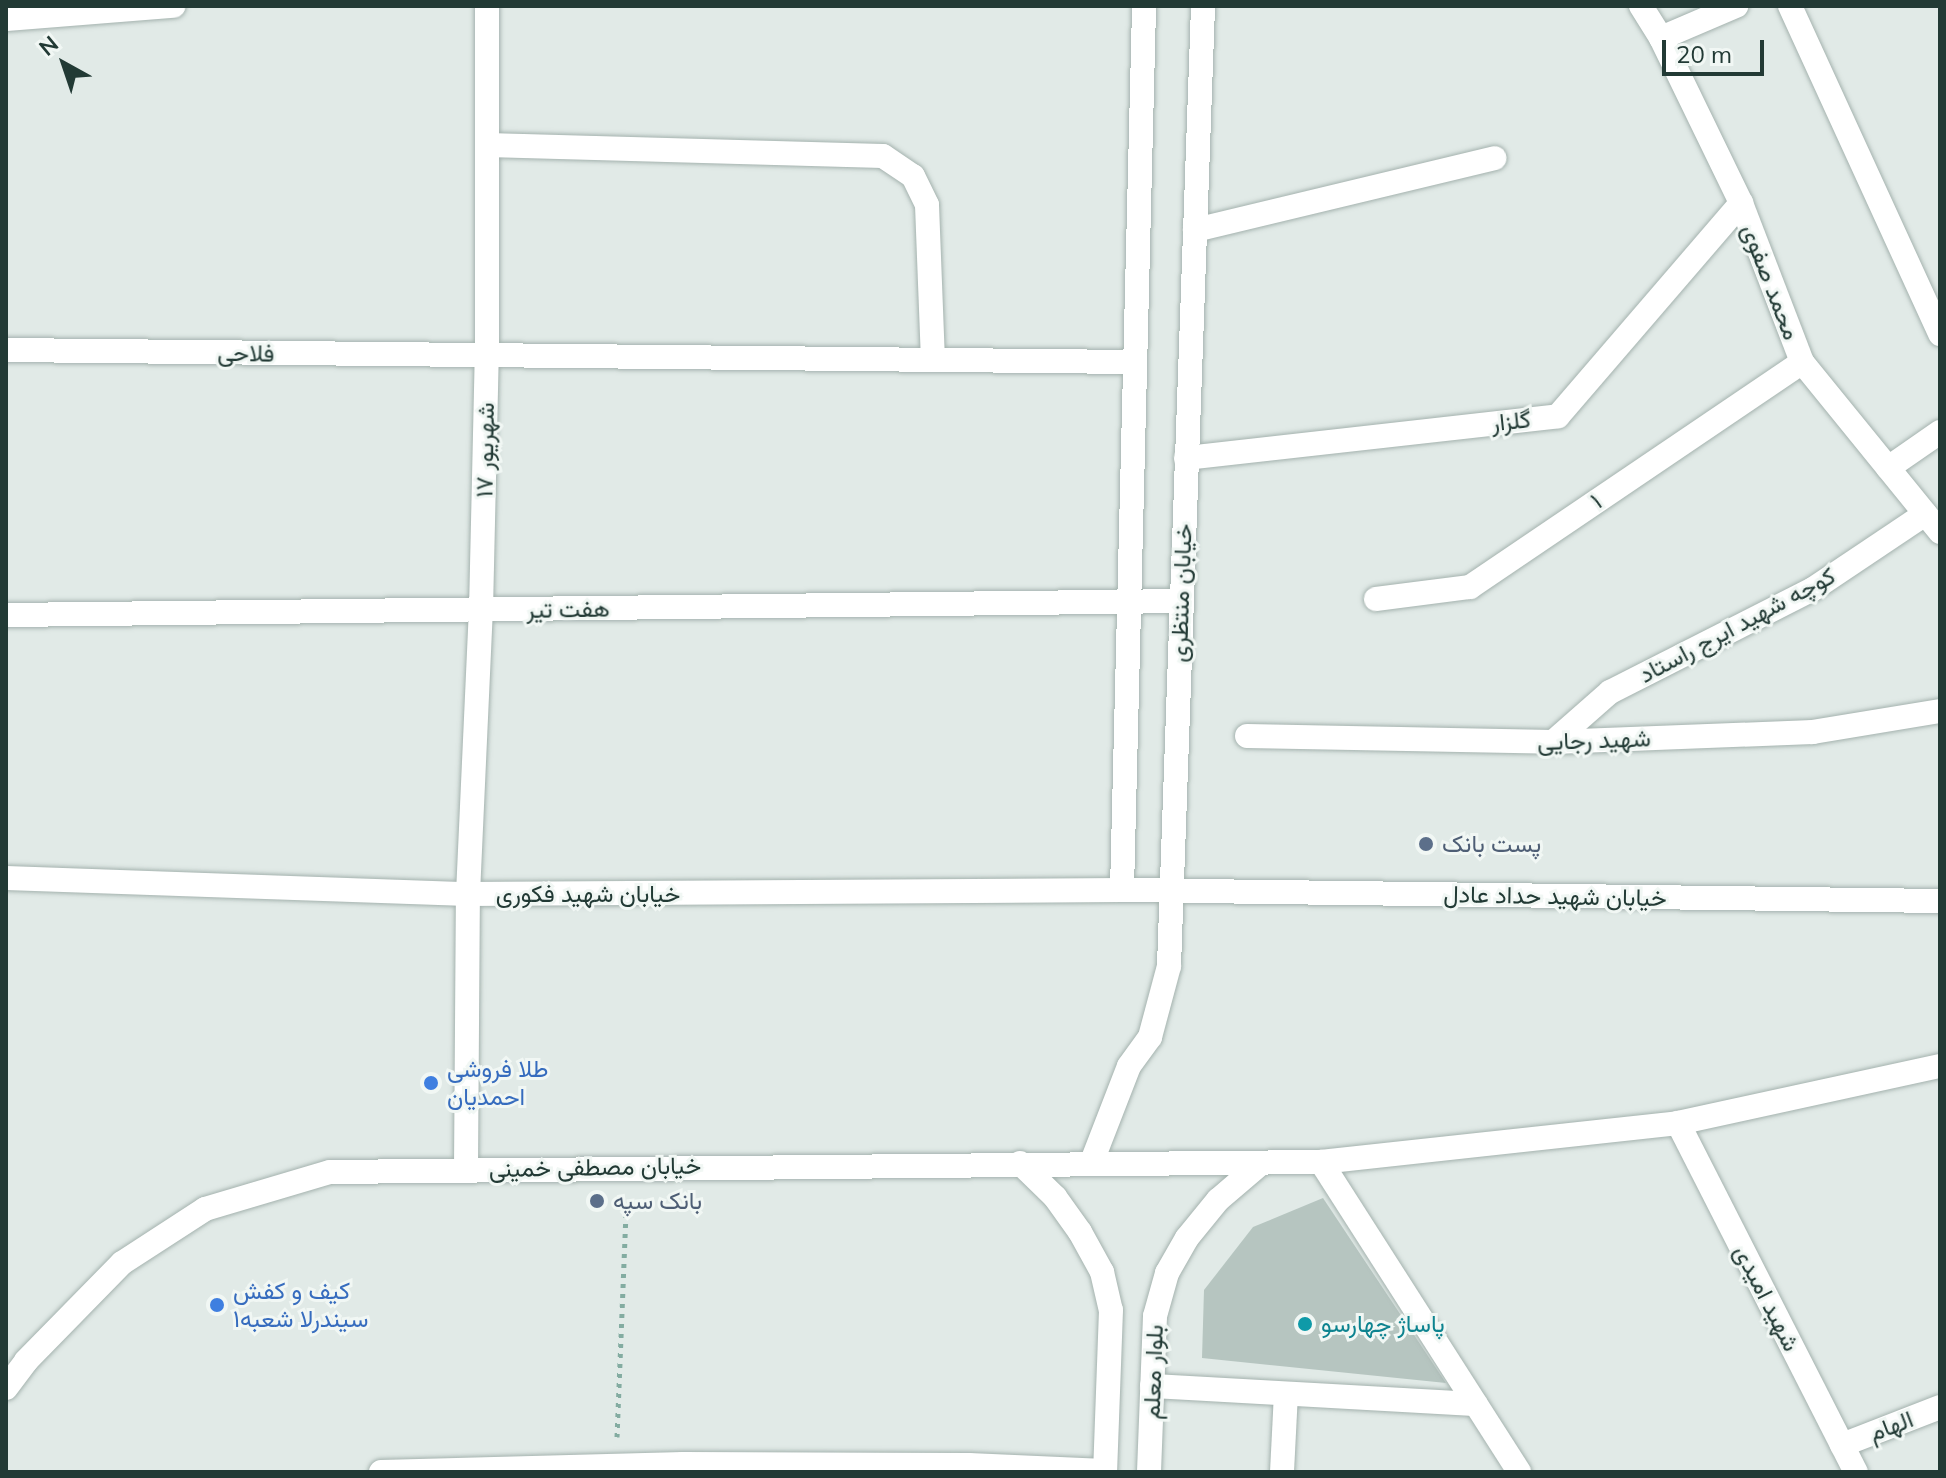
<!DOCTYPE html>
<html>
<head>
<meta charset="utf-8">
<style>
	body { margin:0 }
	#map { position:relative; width:1946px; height:1478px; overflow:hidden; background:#e1eae7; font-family:Mulish,Vazirmatn,sans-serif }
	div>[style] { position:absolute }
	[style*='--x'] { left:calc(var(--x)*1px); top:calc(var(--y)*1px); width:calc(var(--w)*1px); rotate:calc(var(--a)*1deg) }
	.building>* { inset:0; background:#b6c5c0 }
	.path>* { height:5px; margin-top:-2.5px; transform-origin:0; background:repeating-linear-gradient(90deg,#83aca1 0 4px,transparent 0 10px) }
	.roads { filter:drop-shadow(0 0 2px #a4b2ae) drop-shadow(0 0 2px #a4b2ae) }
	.minor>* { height:24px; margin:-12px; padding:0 12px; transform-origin:12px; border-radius:12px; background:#fff }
	.tertiary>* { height:24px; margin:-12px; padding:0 12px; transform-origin:12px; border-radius:12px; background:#fff }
	.secondary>* { height:24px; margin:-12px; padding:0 12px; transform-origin:12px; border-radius:12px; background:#fff }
	.dots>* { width:22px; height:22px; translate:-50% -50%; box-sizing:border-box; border:4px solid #f1f7f4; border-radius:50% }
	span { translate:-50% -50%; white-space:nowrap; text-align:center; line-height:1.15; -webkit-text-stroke:6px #f1f7f4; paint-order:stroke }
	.street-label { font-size:24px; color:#223a35 }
	.service-label { font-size:24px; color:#4e5e75 }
	.left { translate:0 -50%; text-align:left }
	.shop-label { font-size:24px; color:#366cbe }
	.culture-label { font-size:24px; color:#0d838f }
	.frame { position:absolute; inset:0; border:8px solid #223a35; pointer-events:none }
	.north { position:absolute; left:24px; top:24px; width:80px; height:80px; -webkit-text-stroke:6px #f1f7f4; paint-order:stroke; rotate:320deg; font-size:22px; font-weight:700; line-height:32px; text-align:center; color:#223a35 }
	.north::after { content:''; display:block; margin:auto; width:28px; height:36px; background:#223a35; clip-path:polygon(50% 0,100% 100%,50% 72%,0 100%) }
	.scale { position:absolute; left:1662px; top:40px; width:102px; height:36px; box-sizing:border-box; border:4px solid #223a35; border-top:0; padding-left:10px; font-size:24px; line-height:28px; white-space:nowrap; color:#223a35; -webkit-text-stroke:6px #f1f7f4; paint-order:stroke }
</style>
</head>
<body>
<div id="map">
	<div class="building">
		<i style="clip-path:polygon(1323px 1198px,1446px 1383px,1202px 1358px,1204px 1290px,1253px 1227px)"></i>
	</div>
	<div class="path">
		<i style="--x:617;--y:1437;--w:228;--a:-87.7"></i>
	</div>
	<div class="roads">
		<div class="minor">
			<i style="--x:1641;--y:6;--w:38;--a:58"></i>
			<i style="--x:1661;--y:38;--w:183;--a:64.1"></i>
			<i style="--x:1741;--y:203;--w:170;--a:69"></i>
			<i style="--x:1802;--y:362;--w:219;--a:50.9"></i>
			<i style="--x:1790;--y:6;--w:361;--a:65.4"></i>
			<i style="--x:6;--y:19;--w:168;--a:-4.5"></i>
			<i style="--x:1661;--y:38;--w:82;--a:-23.1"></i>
			<i style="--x:487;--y:145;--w:396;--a:1.6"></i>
			<i style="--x:883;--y:156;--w:36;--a:34"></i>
			<i style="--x:913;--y:176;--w:32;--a:64"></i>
			<i style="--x:927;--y:205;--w:154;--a:87.8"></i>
			<i style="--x:1195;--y:230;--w:308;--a:-13.5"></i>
			<i style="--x:6;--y:350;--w:1129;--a:0.61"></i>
			<i style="--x:1186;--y:458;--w:374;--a:-6.4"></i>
			<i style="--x:1558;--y:416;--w:281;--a:-49.3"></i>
			<i style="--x:1888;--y:468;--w:63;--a:-34.7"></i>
			<i style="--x:1376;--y:599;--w:95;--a:-7.3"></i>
			<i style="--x:1470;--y:587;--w:401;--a:-34.1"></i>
			<i style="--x:6;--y:615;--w:1175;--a:-0.68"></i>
			<i style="--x:1247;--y:736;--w:306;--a:1.1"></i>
			<i style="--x:1553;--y:742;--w:260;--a:-2.2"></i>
			<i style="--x:1813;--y:732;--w:129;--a:-9.4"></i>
			<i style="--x:1553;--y:742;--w:76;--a:-41.3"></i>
			<i style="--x:1610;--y:692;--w:228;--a:-26.9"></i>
			<i style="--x:1813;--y:589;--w:135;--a:-33.8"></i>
			<i style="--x:468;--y:894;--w:284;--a:-87.4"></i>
			<i style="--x:481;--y:610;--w:255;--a:-88.7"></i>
			<i style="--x:487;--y:355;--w:349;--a:-90"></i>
			<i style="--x:1678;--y:1123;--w:392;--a:63"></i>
			<i style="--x:1321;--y:1162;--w:368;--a:57.4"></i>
			<i style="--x:1152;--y:1386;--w:324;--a:3.2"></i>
			<i style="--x:1842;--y:1445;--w:105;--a:-21.2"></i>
			<i style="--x:381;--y:1472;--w:302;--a:-1.5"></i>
			<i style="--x:683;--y:1464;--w:286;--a:0.2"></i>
			<i style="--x:969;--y:1465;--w:136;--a:2.5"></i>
			<i style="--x:1282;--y:1472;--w:78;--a:-87.1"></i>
		</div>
		<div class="tertiary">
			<i style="--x:466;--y:1168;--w:274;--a:-89.6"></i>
		</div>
		<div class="secondary">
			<i style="--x:6;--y:878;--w:462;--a:2"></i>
			<i style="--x:468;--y:894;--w:654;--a:-0.35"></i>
			<i style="--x:1122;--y:890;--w:818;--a:0.77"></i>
			<i style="--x:1122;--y:890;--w:884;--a:-88.57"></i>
			<i style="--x:1020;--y:1163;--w:49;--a:44.2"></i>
			<i style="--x:1055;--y:1197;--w:43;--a:54.5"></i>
			<i style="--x:1080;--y:1232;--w:46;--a:61.2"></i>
			<i style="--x:1102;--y:1272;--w:39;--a:77"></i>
			<i style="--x:1111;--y:1310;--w:162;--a:92.1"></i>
			<i style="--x:1091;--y:1164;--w:105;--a:-68.8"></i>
			<i style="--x:1129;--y:1066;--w:36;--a:-54"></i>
			<i style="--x:1150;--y:1037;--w:73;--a:-75"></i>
			<i style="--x:1169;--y:966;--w:961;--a:-87.97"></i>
			<i style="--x:6;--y:1388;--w:34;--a:-53"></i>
			<i style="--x:26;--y:1361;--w:137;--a:-45.6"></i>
			<i style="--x:122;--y:1263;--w:99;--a:-33"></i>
			<i style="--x:205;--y:1209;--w:130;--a:-16.5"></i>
			<i style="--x:330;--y:1172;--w:991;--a:-0.58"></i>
			<i style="--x:1321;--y:1162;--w:359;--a:-6.2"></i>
			<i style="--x:1678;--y:1123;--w:268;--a:-12.3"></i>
			<i style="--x:1149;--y:1472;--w:156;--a:-87.8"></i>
			<i style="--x:1155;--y:1316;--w:45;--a:-74.4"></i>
			<i style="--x:1167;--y:1273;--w:40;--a:-60.3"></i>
			<i style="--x:1187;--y:1238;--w:49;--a:-50.8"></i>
			<i style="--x:1218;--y:1200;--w:54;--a:-40.5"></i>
		</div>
	</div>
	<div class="dots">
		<i style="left:1426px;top:844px;background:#5c6f8a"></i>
		<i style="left:431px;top:1083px;background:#3f7fe0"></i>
		<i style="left:597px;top:1201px;background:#5c6f8a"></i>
		<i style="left:217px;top:1305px;background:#3f7fe0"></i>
		<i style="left:1305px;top:1324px;background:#0f9aa8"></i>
	</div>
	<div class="street-label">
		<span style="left:1771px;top:282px;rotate:69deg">محمد صفوی</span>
		<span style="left:246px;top:353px;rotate:1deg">فلاحی</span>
		<span style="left:1511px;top:421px;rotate:-6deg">گلزار</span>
		<span style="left:485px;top:450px;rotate:-89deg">۱۷ شهریور</span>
		<span style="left:1596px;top:501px;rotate:-34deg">۱</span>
		<span style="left:1181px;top:593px;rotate:-88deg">خیابان منتظری</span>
		<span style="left:568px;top:609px;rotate:-1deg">هفت تیر</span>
		<span style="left:1737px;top:625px;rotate:-28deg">کوچه شهید ایرج راستاد</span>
		<span style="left:1594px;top:740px;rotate:-2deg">شهید رجایی</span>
		<span style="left:588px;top:894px">خیابان شهید فکوری</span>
		<span style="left:1555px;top:896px;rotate:1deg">خیابان شهید حداد عادل</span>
		<span style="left:595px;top:1167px;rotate:-1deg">خیابان مصطفی خمینی</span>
		<span style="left:1767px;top:1298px;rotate:63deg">شهید امیدی</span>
		<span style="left:1153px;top:1372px;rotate:-88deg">بلوار معلم</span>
		<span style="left:1891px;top:1426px;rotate:-21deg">الهام</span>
	</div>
	<div class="service-label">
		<span class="left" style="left:1442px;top:844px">پست بانک</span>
		<span class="left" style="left:613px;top:1201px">بانک سپه</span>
	</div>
	<div class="shop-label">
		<span class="left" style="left:447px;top:1083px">طلا فروشی<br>احمدیان</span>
		<span class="left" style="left:233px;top:1305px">کیف و کفش<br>سیندرلا شعبه۱</span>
	</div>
	<div class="culture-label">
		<span class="left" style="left:1321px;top:1324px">پاساژ چهارسو</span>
	</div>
	<div class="frame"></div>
	<div class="north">N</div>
	<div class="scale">20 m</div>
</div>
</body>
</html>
